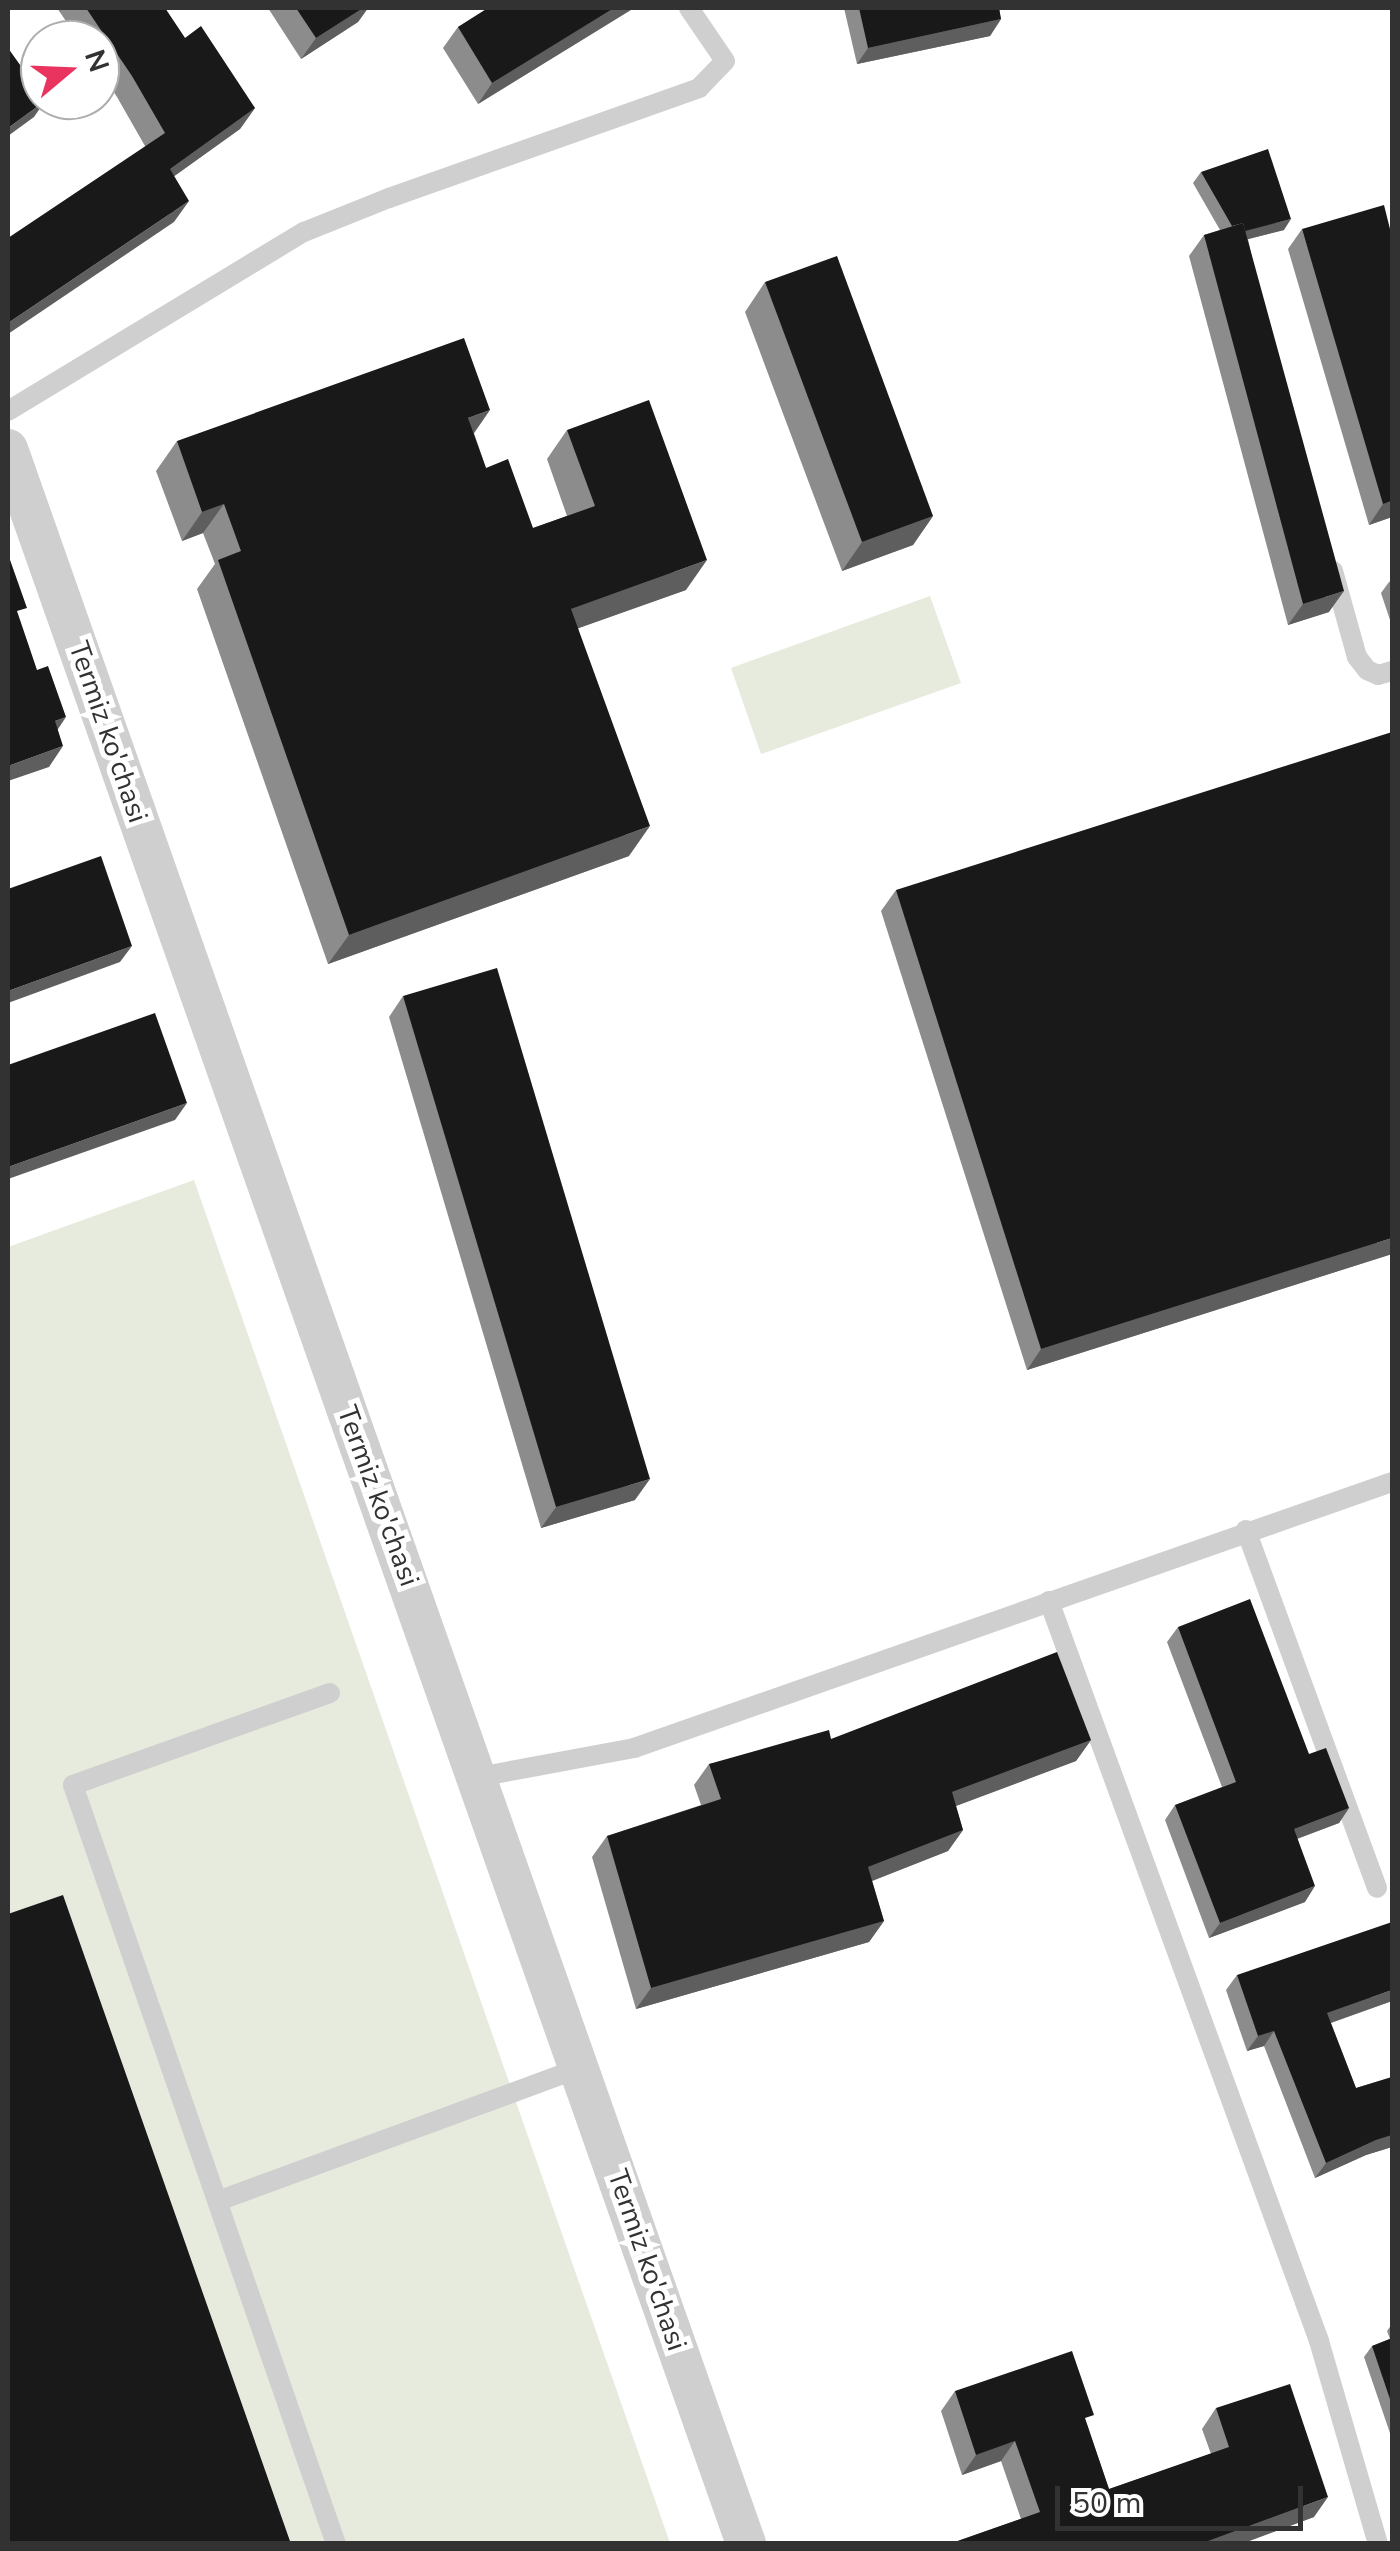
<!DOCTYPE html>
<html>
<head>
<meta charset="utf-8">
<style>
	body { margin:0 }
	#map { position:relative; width:1400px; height:2551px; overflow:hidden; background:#fff; font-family:"Nunito Sans",sans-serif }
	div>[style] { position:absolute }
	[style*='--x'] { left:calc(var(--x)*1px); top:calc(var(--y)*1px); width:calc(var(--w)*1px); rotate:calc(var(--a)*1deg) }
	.green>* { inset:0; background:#e7ebdd }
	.lane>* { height:20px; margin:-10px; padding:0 10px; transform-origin:10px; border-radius:10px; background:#cfcfcf }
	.street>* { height:40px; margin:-20px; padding:0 20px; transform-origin:20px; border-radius:20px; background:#cfcfcf }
	.wall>* { inset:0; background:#8c8c8c }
	.shaded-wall>* { inset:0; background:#5e5e5e }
	.building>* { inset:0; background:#191919 }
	span { translate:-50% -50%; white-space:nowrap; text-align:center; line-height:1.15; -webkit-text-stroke:10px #fff; paint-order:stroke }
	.street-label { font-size:28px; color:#323232 }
	.frame { position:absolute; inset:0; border:10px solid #323232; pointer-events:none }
	.north { position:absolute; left:20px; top:20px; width:100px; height:100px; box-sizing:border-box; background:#fff; border:2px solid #adadad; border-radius:50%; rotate:71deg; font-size:28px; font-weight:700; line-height:40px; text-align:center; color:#323232 }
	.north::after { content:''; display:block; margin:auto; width:35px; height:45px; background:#e9345f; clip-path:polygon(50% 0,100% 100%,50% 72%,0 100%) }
	.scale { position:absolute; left:1055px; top:2486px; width:248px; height:45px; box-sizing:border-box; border:5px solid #323232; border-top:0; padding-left:12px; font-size:30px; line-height:35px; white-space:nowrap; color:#323232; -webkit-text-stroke:8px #fff; paint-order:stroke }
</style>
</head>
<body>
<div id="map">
	<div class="green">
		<i style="clip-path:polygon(930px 596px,961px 683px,761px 754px,731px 668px)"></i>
		<i style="clip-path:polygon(194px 1180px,670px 2543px,8px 2543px,8px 1247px)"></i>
	</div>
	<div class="lane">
		<i style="--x:8;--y:411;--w:346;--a:-31.2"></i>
		<i style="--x:304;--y:232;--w:92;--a:-21.8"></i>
		<i style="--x:389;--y:198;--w:329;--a:-19.5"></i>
		<i style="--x:699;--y:88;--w:37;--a:-46"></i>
		<i style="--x:725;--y:61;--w:64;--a:-124.2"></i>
		<i style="--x:1333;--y:571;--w:89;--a:74.4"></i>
		<i style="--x:1357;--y:657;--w:16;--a:52"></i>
		<i style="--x:1367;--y:670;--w:12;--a:24"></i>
		<i style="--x:1378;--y:675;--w:15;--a:-16"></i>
		<i style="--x:1246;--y:1530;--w:381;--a:69.9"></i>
		<i style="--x:1049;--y:1601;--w:788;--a:69.95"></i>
		<i style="--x:1319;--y:2341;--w:211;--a:73.8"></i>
		<i style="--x:330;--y:1693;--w:273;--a:160.3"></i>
		<i style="--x:73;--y:1785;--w:803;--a:70.89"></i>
		<i style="--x:478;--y:1777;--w:159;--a:-10.5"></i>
		<i style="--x:634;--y:1748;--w:803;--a:-19.34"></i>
		<i style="--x:218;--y:2201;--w:386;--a:-20.2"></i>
	</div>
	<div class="street">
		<i style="--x:8;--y:449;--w:2221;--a:70.59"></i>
	</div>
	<div class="wall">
		<i style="clip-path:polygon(57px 8px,165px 8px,185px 38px,255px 108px,240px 129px,174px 176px,174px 222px,145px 146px,117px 97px,100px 71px,100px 40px,79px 40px)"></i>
		<i style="clip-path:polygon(268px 8px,368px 8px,358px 22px,301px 59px)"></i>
		<i style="clip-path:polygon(488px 8px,634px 8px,478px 104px,443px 48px,458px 27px)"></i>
		<i style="clip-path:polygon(844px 8px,999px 8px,1001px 19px,990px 36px,857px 64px)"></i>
		<i style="clip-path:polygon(1201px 172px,1284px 230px,1248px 239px,1329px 612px,1288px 625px,1189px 256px,1204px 235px,1220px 230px,1193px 183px)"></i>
		<i style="clip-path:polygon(1302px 229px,1392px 517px,1369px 525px,1288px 249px)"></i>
		<i style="clip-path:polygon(765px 282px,933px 516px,913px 545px,842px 571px,745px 312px)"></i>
		<i style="clip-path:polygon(567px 430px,686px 590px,578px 628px,629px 856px,328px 964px,197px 589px,215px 564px,203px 533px,182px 541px,156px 471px,177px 441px,474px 433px,486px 468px,533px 528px,567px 516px,547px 459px)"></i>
		<i style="clip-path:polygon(1392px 580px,1392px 626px,1381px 593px,1389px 582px)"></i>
		<i style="clip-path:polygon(896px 890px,1392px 1254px,1027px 1370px,881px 911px)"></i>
		<i style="clip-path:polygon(403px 996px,635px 1500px,541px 1528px,389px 1017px)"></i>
		<i style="clip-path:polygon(1178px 1627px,1309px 1754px,1349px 1808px,1339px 1823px,1297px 1839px,1305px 1902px,1209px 1938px,1165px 1820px,1175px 1805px,1222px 1787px,1167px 1642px)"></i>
		<i style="clip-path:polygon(831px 1739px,1091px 1740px,1076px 1761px,956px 1806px,963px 1830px,948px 1851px,872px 1881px,884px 1921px,869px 1942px,636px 2009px,592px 1857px,607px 1836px,701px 1805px,694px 1785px,709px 1764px)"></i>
		<i style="clip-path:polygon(1237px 1975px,1392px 2001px,1331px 2023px,1356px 2088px,1392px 2077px,1392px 2147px,1366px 2155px,1315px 2178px,1264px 2046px,1247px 2051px,1226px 1990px)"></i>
		<i style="clip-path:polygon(1392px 2324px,1392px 2439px,1364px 2357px,1372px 2346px,1390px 2339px,1387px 2331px)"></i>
		<i style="clip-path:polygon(955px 2391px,1087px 2425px,1109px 2489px,1211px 2454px,1202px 2429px,1216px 2408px,1314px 2517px,1241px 2544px,949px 2544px,1021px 2519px,1001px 2461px,962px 2475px,941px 2411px)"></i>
	</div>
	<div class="shaded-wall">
		<i style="clip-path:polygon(363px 8px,368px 8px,358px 22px,301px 59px,316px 38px)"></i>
		<i style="clip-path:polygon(614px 8px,634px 8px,478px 104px,492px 83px)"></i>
		<i style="clip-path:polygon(1001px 19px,990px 36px,857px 64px,868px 48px)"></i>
		<i style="clip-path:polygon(45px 101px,34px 117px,8px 136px,8px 128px)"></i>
		<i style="clip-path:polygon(255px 108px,240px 129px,155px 190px,170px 169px)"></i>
		<i style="clip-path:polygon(189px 201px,174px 222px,8px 334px,8px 323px)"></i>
		<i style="clip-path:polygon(1291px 219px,1284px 230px,1229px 244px,1236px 233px)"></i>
		<i style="clip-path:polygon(490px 410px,470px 439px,468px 418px)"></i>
		<i style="clip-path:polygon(1392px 501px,1392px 517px,1369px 525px,1383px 504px)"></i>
		<i style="clip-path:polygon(224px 504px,203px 533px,182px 541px,202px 512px)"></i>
		<i style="clip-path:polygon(933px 516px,913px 545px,842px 571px,862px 542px)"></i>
		<i style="clip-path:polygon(707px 560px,686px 590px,551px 638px,571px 609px)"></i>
		<i style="clip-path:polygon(1344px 591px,1329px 612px,1288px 625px,1303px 604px)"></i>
		<i style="clip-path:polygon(66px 717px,52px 738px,55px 721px)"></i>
		<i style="clip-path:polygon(63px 746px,49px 767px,8px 781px,8px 766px)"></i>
		<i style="clip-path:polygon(650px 826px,629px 856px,328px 964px,349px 935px)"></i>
		<i style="clip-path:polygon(132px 946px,120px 962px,8px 1003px,8px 991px)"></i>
		<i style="clip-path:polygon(187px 1103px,175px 1120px,8px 1179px,8px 1167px)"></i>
		<i style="clip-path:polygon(1392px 1238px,1392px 1254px,1027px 1370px,1041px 1349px)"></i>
		<i style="clip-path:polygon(650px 1479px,635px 1500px,541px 1528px,556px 1507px)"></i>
		<i style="clip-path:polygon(1091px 1740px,1076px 1761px,937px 1813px,952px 1792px)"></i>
		<i style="clip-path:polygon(1349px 1808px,1339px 1823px,1283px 1844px,1294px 1829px)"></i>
		<i style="clip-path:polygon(963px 1830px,948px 1851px,854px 1888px,868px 1867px)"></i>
		<i style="clip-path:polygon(1315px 1886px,1305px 1902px,1209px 1938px,1220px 1923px)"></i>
		<i style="clip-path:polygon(884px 1921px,869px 1942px,636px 2009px,651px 1988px)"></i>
		<i style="clip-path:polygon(1392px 1990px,1392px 2001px,1316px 2028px,1327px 2013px)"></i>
		<i style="clip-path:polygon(1274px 2031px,1264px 2046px,1247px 2051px,1258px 2036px)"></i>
		<i style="clip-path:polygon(1392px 2135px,1392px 2147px,1366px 2155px,1315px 2178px,1326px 2163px,1376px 2140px)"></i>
		<i style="clip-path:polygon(1015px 2441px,1001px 2461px,962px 2475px,976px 2455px)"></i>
		<i style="clip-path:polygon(1328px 2497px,1314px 2517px,1241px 2544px,1200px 2544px)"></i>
	</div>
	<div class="building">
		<i style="clip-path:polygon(86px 8px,165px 8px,185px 38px,201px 26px,255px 108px,170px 169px,189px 201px,8px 323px,8px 238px,165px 133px,132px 76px)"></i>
		<i style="clip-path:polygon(296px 8px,363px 8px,316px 38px)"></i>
		<i style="clip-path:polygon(488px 8px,614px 8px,492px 83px,458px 27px)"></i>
		<i style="clip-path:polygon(859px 8px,999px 8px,1001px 19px,868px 48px)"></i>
		<i style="clip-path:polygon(8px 48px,40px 93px,40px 100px,45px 101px,8px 128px)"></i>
		<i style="clip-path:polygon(1268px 149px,1291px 219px,1245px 231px,1243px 223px,1232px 226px,1201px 172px)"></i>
		<i style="clip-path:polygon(1384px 205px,1392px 237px,1392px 426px,1390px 427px,1392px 436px,1392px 501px,1383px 504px,1302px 229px)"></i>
		<i style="clip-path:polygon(1243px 223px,1344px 591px,1303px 604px,1204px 235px)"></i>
		<i style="clip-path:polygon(837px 256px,933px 516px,862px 542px,765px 282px)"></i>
		<i style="clip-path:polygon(464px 338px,490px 410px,468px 418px,486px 468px,508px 459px,533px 528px,595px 506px,567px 430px,649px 400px,707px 560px,571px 609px,650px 826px,349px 935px,218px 560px,241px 551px,224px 504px,202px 512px,177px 441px)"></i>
		<i style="clip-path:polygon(8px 557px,9px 557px,27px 608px,17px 611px,37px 670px,48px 666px,66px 717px,55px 721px,63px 746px,8px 766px)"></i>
		<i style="clip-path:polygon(1392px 732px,1392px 1238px,1041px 1349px,896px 890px)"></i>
		<i style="clip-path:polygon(101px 856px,132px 946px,8px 991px,8px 889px)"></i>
		<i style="clip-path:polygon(497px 968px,650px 1479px,556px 1507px,403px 996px)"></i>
		<i style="clip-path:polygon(155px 1013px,187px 1103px,8px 1167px,8px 1065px)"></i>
		<i style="clip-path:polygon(1250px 1599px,1309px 1754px,1326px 1748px,1349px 1808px,1294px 1829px,1315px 1886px,1220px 1923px,1175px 1805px,1236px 1782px,1178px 1627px)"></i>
		<i style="clip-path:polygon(1057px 1652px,1091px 1740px,952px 1792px,963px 1830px,868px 1867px,884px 1921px,651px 1988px,607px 1836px,721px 1799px,709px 1764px,829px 1730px,831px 1739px)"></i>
		<i style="clip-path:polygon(63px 1895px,291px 2544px,8px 2544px,8px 2526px,9px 2526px,8px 2522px,8px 1914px)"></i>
		<i style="clip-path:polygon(1392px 1922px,1392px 1990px,1327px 2013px,1356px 2088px,1392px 2077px,1392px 2135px,1376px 2140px,1326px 2163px,1274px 2031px,1258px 2036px,1237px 1975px)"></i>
		<i style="clip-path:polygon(1392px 2338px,1392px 2405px,1372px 2346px)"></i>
		<i style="clip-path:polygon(1072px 2351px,1094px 2415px,1085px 2418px,1109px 2489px,1229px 2447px,1216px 2408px,1290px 2384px,1328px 2497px,1200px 2544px,949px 2544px,1040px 2512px,1015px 2441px,976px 2455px,955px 2391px)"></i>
	</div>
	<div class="street-label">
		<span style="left:108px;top:732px;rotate:71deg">Termiz ko'chasi</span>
		<span style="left:378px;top:1496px;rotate:70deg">Termiz ko'chasi</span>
		<span style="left:647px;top:2260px;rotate:71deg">Termiz ko'chasi</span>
	</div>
	<div class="frame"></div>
	<div class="north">N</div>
	<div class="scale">50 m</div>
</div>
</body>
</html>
